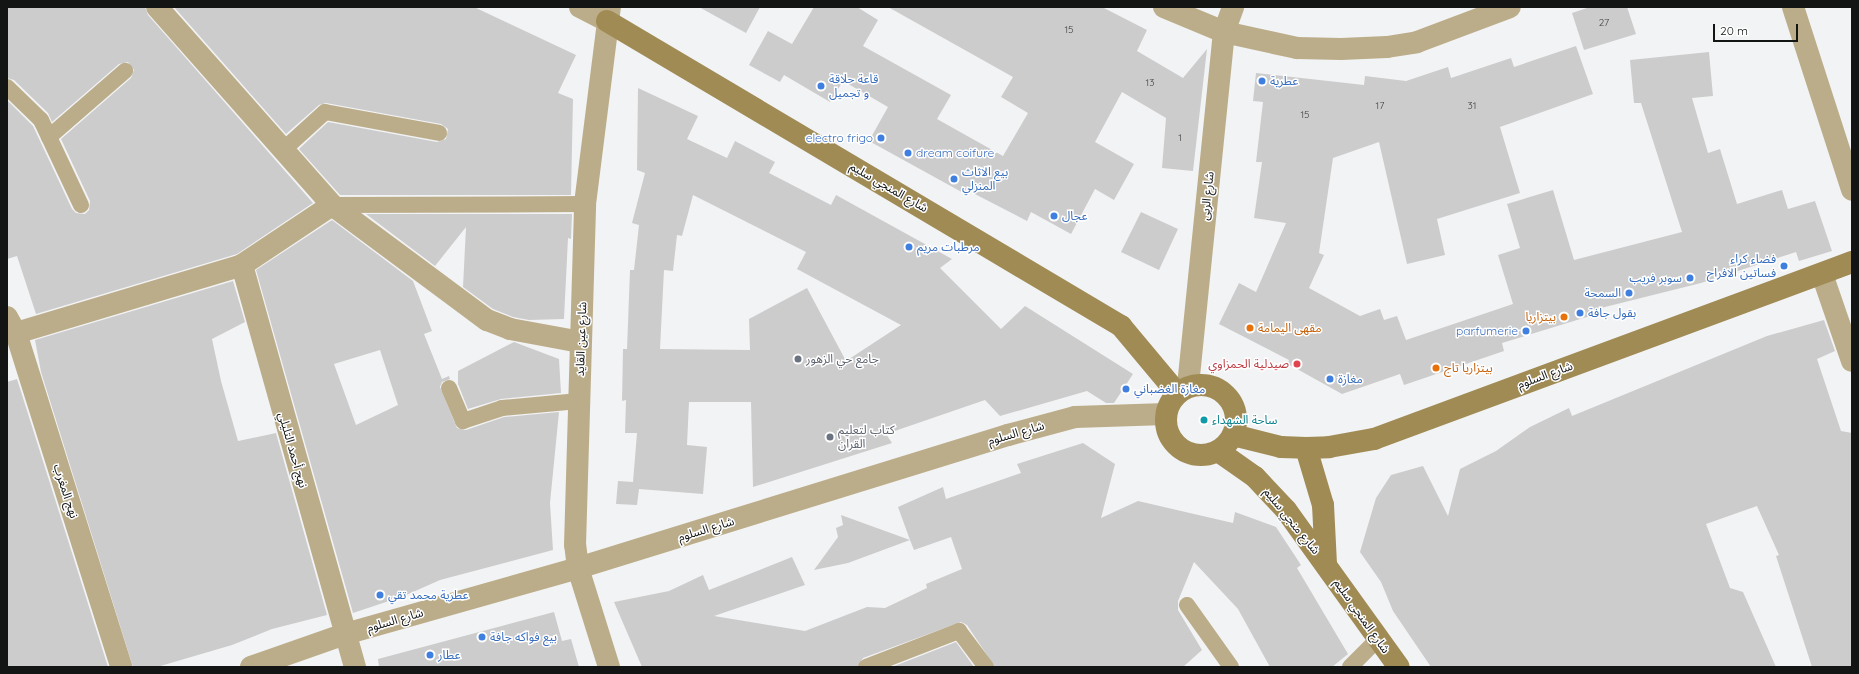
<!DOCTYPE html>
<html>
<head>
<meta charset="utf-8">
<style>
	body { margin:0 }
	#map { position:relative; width:1859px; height:674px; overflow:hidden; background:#f2f3f4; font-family:Quicksand,"Noto Sans Arabic",sans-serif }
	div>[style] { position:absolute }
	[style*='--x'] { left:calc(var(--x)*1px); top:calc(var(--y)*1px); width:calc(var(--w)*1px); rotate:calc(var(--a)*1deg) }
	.building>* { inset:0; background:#cdcccd }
	.lane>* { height:16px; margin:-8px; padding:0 8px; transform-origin:8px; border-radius:8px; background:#bcad8a }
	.street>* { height:22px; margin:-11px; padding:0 11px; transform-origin:11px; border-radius:11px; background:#bcad8a }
	.secondary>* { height:22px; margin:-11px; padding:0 11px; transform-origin:11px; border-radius:11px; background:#a18b55 }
	.secondary>.ring { margin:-11px; padding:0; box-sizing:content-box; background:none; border:22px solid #a18b55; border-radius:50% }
	.dots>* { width:11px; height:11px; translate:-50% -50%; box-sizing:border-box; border:2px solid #fff; border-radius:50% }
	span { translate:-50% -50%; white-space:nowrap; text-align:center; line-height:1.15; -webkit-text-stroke:3px #fff; paint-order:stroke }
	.number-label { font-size:10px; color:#424242 }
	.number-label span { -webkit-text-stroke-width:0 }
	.shop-label { font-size:12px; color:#366cbe }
	.left { translate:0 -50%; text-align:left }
	.right { translate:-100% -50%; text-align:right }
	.street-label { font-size:12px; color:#131414 }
	.food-label { font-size:12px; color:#c56008 }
	.worship-label { font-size:12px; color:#5b616d }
	.health-label { font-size:12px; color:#be3a42 }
	.culture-label { font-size:12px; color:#0d838f }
	.frame { position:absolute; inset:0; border:8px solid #131414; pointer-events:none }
	.scale { position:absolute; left:1713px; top:24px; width:85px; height:18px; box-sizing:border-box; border:2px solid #131414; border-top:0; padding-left:5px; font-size:12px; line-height:14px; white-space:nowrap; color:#131414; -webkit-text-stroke:3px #fff; paint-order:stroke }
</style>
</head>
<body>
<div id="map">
	<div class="building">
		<i style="clip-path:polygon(7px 7px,145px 7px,148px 15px,313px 203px,237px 254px,36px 314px,17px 256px,7px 259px,7px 100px,33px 126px,72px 209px,76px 213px,85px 214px,89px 210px,90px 201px,61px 139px,131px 78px,134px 70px,128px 62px,119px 64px,52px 122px,48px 113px,14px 80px,7px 78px)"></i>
		<i style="clip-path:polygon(174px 7px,474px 7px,576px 55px,558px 93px,573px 99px,571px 195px,340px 195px,299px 149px,328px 122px,437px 142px,446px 139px,448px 129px,441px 124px,326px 103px,319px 105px,286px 134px)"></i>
		<i style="clip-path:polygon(699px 7px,760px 7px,746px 33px)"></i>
		<i style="clip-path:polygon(814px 7px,857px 7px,878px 20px,863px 46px,951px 95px,937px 119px,1003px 156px,1028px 113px,1001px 97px,1013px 77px,888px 7px,1102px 7px,1147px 30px,1137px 51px,1183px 78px,1207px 49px,1193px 171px,1162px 168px,1166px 118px,1122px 92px,1095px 142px,1134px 164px,1114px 200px,1095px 189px,1071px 234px,1031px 212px,1027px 221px,969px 191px,967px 195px,869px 141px,888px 107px,843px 81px,830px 102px,784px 75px,780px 82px,749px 65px,768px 31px,792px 44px)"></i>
		<i style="clip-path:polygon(1590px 7px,1627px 7px,1636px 34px,1584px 50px,1572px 13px)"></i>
		<i style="clip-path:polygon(1576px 46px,1593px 94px,1500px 127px,1520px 193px,1437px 219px,1445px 255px,1407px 264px,1379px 142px,1333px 158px,1319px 253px,1324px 255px,1309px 288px,1360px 316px,1380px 309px,1384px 320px,1397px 316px,1406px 340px,1513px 304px,1498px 255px,1520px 248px,1507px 204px,1553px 190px,1574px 260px,1682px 232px,1641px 103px,1634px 103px,1630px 60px,1709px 52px,1713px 96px,1692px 98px,1708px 153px,1720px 149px,1737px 204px,1782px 190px,1788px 209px,1815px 201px,1832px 251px,1799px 261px,1796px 252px,1701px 283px,1589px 311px,1590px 316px,1502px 343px,1504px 351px,1404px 385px,1400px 374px,1342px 394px,1288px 364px,1289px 360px,1219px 324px,1239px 283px,1256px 292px,1286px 223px,1254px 218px,1262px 162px,1256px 162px,1263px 102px,1253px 101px,1256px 73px,1364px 85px,1365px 76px,1406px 81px,1448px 67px,1451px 78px,1511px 58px,1514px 67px)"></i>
		<i style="clip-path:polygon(evenodd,638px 88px,698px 116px,687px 139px,727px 158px,735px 141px,775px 162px,769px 173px,831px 205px,836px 195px,952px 259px,940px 268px,1001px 329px,1025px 306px,1133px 374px,1114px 403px,1106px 403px,1087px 391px,1000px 416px,985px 400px,886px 434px,892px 443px,753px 487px,751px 402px,689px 402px,687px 445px,707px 447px,703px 494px,639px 489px,637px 505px,616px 504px,618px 481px,633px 482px,637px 433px,625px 433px,626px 400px,622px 401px,623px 349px,627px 349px,630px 270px,634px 270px,639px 225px,632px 223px,645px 173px,637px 170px,638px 88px,693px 195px,806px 252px,797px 269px,901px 325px,846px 361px,807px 288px,749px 319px,750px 350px,660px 349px,664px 270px,673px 271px,677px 235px,682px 236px,693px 195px)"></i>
		<i style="clip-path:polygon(1141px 212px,1178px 229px,1159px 270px,1121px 252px)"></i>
		<i style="clip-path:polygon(366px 214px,572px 214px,571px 239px,568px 238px,564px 319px,529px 320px,513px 317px,493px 309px,463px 287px,466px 227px,435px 266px)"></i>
		<i style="clip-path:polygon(evenodd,332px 220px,413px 281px,432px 331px,424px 334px,442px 379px,449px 376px,450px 379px,442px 382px,440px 387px,457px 428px,466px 430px,504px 417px,559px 412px,550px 503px,553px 550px,440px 580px,404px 596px,353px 613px,256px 270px,332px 220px,380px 350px,398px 405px,356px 425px,334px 364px,380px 350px)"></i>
		<i style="clip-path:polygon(233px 281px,245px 322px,212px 339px,221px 381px,238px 441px,276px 433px,327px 615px,272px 629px,232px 645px,157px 667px,133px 667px,41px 372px,35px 340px)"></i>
		<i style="clip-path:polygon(1824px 320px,1835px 351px,1817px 359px,1841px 431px,1852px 433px,1852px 667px,1812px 667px,1776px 556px,1779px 555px,1757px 506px,1706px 524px,1730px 588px,1743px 592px,1776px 667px,1431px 667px,1393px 611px,1381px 582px,1360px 552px,1376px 498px,1391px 475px,1423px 466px,1448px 516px,1460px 469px,1496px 451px,1530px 427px,1569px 408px,1572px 416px,1767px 336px)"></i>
		<i style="clip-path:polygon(514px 342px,559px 359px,561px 393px,501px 399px,468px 409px,458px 384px,458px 371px)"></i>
		<i style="clip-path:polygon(17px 379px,108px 667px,7px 667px,7px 382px)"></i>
		<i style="clip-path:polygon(1083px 443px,1115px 464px,1101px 518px,1138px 501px,1233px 523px,1235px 512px,1276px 527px,1301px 565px,1297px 568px,1348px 654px,1332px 667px,1270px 667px,1238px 609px,1194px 562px,1178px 601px,1178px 610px,1202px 650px,1183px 667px,995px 667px,967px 625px,961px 622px,863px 658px,857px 667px,642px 667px,614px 602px,669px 591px,703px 575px,709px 590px,792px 557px,805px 585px,714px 616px,805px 631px,867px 607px,885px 608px,927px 588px,926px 584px,962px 569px,951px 537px,914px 550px,910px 540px,848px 563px,814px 570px,838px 537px,836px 528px,843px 525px,841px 515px,910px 540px,898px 507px,943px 487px,946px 499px,1021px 473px,1017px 464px)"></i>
		<i style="clip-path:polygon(554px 612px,562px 641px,571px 639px,579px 667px,379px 667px,378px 659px)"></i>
		<i style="clip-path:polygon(956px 642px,974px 667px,892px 667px)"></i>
	</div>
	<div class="lane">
		<i style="--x:7;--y:87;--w:47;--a:44.1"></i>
		<i style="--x:41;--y:120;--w:94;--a:64.8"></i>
		<i style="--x:49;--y:137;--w:101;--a:-41"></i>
		<i style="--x:282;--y:151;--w:58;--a:-42.2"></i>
		<i style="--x:325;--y:112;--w:116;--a:10.4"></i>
		<i style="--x:332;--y:205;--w:253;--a:-0.2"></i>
		<i style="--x:449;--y:388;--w:36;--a:67"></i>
		<i style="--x:463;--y:421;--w:41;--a:-18.4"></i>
		<i style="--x:502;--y:408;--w:77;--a:-5.2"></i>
		<i style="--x:1187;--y:605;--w:76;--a:54.6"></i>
		<i style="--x:866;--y:667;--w:100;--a:-21.2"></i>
		<i style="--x:959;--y:631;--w:45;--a:53.1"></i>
		<i style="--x:1350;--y:667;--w:40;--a:-45"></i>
	</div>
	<div class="street">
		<i style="--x:157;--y:7;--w:264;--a:48.5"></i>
		<i style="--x:332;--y:205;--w:193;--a:36.6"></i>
		<i style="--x:487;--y:320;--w:25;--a:21"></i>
		<i style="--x:510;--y:329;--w:71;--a:10.5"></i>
		<i style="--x:580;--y:7;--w:30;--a:27"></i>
		<i style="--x:1164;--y:7;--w:65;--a:22.6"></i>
		<i style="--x:1224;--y:32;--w:75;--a:12.4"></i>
		<i style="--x:1297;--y:48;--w:44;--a:1.3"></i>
		<i style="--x:1341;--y:49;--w:46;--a:-2.5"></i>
		<i style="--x:1387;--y:47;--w:30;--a:-9"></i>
		<i style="--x:1417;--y:42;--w:99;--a:-20.6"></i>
		<i style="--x:1793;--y:7;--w:192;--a:72.1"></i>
		<i style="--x:242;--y:265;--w:418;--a:74.3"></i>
		<i style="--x:1822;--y:274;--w:92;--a:71"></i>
		<i style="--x:7;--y:317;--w:18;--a:61"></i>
		<i style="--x:16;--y:333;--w:350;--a:72.5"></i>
		<i style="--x:16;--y:333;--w:236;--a:-16.7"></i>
		<i style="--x:242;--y:265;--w:108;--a:-33.7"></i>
		<i style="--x:1188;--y:386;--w:356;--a:-84.2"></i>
		<i style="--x:1224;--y:32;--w:27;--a:-70"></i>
		<i style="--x:251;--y:667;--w:100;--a:-19.3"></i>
		<i style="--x:345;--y:634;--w:242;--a:-15.8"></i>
		<i style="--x:578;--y:568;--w:450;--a:-17.2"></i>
		<i style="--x:1008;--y:435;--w:69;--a:-15"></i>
		<i style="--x:1075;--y:417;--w:91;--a:-1.9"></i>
		<i style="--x:609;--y:667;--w:104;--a:-107.4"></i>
		<i style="--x:578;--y:568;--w:23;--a:-97"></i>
		<i style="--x:575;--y:545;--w:341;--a:-88.3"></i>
		<i style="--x:585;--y:204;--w:199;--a:-82.8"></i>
	</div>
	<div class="secondary">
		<i style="--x:607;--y:21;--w:598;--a:30.68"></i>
		<i style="--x:1121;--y:326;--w:87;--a:50.1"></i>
		<i class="ring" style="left:1166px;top:385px;width:48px;height:48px"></i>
		<i style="--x:1233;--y:435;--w:49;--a:14"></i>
		<i style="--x:1281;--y:447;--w:25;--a:2"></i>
		<i style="--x:1306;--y:448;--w:23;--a:-2"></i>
		<i style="--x:1329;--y:447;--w:46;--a:-10.1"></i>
		<i style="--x:1374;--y:439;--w:510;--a:-20.32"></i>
		<i style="--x:1306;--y:448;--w:59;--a:73.4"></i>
		<i style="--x:1323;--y:505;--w:59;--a:87.1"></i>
		<i style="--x:1218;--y:451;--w:45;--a:35.1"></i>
		<i style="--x:1255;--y:477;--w:45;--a:46.8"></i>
		<i style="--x:1286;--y:510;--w:193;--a:54.3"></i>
	</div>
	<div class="dots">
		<i style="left:1262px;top:81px;background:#3f7fe0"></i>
		<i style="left:821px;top:86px;background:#3f7fe0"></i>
		<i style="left:881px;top:138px;background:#3f7fe0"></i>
		<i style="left:908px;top:153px;background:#3f7fe0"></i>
		<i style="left:954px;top:179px;background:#3f7fe0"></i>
		<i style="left:1054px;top:216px;background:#3f7fe0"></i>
		<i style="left:909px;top:247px;background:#3f7fe0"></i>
		<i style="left:1784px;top:266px;background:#3f7fe0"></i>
		<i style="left:1690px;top:278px;background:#3f7fe0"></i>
		<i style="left:1629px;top:293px;background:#3f7fe0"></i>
		<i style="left:1580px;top:313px;background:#3f7fe0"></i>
		<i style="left:1564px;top:317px;background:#e8710a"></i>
		<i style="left:1250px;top:328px;background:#e8710a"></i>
		<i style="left:1526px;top:331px;background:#3f7fe0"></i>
		<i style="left:798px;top:359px;background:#6b7280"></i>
		<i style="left:1297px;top:364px;background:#e0444e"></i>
		<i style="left:1436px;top:368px;background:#e8710a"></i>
		<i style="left:1330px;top:379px;background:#3f7fe0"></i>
		<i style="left:1126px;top:389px;background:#3f7fe0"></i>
		<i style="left:1204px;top:420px;background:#0f9aa8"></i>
		<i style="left:830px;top:437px;background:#6b7280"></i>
		<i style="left:380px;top:595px;background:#3f7fe0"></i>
		<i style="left:482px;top:637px;background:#3f7fe0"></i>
		<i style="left:430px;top:655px;background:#3f7fe0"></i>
	</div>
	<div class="number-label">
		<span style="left:1604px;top:23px">27</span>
		<span style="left:1069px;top:30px">15</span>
		<span style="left:1150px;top:83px">13</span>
		<span style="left:1380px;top:106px">17</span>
		<span style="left:1472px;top:106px">31</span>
		<span style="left:1305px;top:115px">15</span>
		<span style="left:1180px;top:138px">1</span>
	</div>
	<div class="shop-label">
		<span class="left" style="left:829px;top:86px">قاعة حلاقة<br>و تجميل</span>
		<span class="left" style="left:1270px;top:81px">عطرية</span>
		<span class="right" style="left:873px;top:138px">electro frigo</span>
		<span class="left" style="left:916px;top:153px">dream coifure</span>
		<span class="left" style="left:962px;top:179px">بيع الاثاث<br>المنزلي</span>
		<span class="left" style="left:1062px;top:216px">عجال</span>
		<span class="left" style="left:917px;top:247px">مرطبات مريم</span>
		<span class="right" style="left:1776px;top:266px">فضاء كراء<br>فساتين الافراح</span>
		<span class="right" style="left:1682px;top:278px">سوبر فريب</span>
		<span class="right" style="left:1621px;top:293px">السمحة</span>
		<span class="left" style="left:1588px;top:313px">بقول جافة</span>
		<span class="right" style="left:1518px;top:331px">parfumerie</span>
		<span class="left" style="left:1338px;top:379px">مغازة</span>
		<span class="left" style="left:1134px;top:389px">مغازة الغضباني</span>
		<span class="left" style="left:388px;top:595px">عطرية محمد تقي</span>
		<span class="left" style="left:490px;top:637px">بيع فواكه جافة</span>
		<span class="left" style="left:438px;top:655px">عطار</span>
	</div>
	<div class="street-label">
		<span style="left:889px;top:187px;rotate:30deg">شارع المنجي سليم</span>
		<span style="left:1207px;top:196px;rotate:-84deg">شارع الربى</span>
		<span style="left:581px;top:339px;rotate:-88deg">شارع عين القايد</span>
		<span style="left:1545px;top:375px;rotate:-20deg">شارع السلوم</span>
		<span style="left:1016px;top:433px;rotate:-16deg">شارع السلوم</span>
		<span style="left:293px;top:450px;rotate:74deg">نهج أحمد التليلي</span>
		<span style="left:66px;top:491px;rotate:72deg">نهج المغرب</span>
		<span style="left:1292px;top:521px;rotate:51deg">شارع منجي سليم</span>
		<span style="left:706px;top:529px;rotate:-17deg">شارع السلوم</span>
		<span style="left:1362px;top:616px;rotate:55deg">شارع المنجي سليم</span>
		<span style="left:395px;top:620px;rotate:-16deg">شارع السلوم</span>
	</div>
	<div class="food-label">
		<span class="right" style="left:1556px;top:317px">بيتزاريا</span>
		<span class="left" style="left:1258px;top:328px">مقهى اليمامة</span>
		<span class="left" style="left:1444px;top:368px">بيتزاريا تاج</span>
	</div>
	<div class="worship-label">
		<span class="left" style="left:806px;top:359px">جامع حي الزهور</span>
		<span class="left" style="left:838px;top:437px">كتاب لتعليم<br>القران</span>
	</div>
	<div class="health-label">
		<span class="right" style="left:1289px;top:364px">صيدلية الحمزاوي</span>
	</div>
	<div class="culture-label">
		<span class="left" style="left:1212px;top:420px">ساحة الشهداء</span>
	</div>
	<div class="frame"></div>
	<div class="scale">20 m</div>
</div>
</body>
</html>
